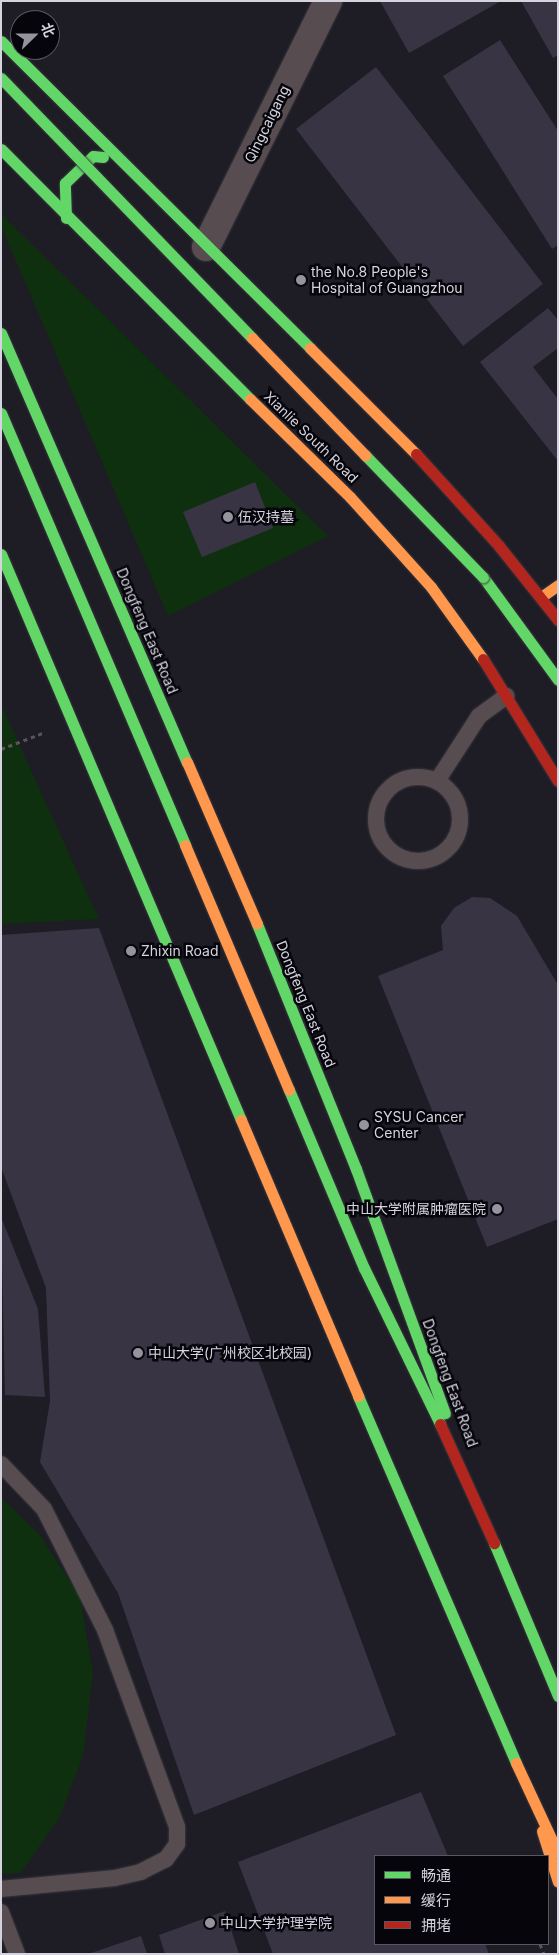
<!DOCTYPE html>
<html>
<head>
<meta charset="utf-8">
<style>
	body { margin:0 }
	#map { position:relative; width:559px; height:1955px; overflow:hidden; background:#1e1c25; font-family:Inter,"Noto Sans SC",sans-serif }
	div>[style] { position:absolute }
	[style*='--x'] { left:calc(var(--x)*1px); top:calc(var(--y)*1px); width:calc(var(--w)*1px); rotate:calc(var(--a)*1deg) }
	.green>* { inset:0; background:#0f300e }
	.building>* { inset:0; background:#393444 }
	.path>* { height:3px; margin-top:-1.5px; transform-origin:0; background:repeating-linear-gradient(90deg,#5a5357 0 4px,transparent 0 8px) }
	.roads { filter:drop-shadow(0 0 1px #38363e) drop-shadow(0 0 1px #38363e) }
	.lane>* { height:16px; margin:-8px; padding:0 8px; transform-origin:8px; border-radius:8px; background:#574d50 }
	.lane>.ring { margin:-8px; padding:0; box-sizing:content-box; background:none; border:16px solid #574d50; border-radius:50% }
	.street>* { height:28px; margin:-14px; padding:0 14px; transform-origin:14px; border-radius:14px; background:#574d50 }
	.fast>* { height:11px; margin:-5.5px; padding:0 5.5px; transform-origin:5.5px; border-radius:5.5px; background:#63d668 }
	.slow>* { height:11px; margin:-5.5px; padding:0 5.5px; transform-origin:5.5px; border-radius:5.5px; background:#ff974d }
	.jam>* { height:11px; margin:-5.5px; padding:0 5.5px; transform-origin:5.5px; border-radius:5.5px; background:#b3261e }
	.bridges { filter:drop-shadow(0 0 1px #38363e) drop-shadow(0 0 1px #38363e) }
	.fast-bridge>* { height:11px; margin:-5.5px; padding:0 5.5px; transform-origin:5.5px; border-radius:5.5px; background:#63d668 }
	.slow-bridge>* { height:11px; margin:-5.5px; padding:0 5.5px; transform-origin:5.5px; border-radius:5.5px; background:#ff974d }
	.dots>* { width:14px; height:14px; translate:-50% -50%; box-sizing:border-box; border:2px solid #06050b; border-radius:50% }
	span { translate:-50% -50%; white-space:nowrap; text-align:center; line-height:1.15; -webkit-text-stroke:5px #06050b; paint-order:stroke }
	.street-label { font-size:14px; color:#d5d3de }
	.poi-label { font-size:14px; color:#d5d3de }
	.left { translate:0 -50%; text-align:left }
	.right { translate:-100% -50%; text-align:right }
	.frame { position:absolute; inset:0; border:2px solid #d5d3de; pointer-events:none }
	.legend { position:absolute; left:374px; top:1855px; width:175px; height:90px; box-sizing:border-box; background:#06050b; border:1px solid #59575f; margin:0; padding:6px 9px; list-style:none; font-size:15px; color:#d5d3de }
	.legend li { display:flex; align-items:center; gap:10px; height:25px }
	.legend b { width:25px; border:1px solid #59575f }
	.north { position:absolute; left:10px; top:10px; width:50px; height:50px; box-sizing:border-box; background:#06050b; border:1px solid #59575f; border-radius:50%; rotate:68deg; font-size:14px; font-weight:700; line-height:20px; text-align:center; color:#d5d3de }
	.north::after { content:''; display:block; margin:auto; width:18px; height:22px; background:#95939d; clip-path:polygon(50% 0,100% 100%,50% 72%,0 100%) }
</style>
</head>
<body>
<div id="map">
	<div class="green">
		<i style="clip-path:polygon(1px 214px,328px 536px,168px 616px,1px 226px)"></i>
		<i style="clip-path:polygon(1px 704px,18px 742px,99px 919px,1px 924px)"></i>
		<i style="clip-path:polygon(1px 1497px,39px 1534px,80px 1597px,93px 1673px,83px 1756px,59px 1818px,21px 1873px,1px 1874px)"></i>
	</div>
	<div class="building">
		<i style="clip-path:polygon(380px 1px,501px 1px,409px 53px)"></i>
		<i style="clip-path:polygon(521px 1px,558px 1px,558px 55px,553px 58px)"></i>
		<i style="clip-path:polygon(500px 40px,558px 131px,558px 245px,552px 249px,443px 76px)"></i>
		<i style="clip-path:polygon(376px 67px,543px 284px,463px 346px,296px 129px)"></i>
		<i style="clip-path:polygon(548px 308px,558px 320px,558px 348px,533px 367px,558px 399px,558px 461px,480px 362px)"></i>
		<i style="clip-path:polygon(255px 482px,273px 528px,202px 557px,183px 512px)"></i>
		<i style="clip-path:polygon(472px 897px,490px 898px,517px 916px,558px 985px,558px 1219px,487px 1247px,378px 976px,443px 950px,441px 926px,454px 908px)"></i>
		<i style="clip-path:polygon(99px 928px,396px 1735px,194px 1815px,118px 1593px,40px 1462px,50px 1401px,46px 1288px,1px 1167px,1px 935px)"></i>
		<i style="clip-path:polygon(1px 1217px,38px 1309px,45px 1397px,5px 1395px)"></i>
		<i style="clip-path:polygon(421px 1792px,448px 1856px,375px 1856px,375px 1944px,485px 1944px,489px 1954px,273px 1954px,238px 1862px)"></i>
		<i style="clip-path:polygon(225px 1911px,239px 1954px,165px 1954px,159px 1935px)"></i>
		<i style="clip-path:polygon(141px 1936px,147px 1954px,91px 1954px,91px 1953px)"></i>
	</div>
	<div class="path">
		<i style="--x:1;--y:749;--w:47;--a:-21.1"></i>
		<i style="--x:540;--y:1944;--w:11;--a:68"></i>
	</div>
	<div class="roads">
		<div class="lane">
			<i class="ring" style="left:376px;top:777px;width:68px;height:68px"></i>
			<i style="--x:437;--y:781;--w:77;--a:-57.1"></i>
			<i style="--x:479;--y:716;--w:34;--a:-36"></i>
			<i style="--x:1;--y:1464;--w:62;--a:46.3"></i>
			<i style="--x:44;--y:1509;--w:136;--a:63.2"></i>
			<i style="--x:105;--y:1630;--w:210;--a:69.9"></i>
			<i style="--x:177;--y:1827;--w:17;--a:90"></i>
			<i style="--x:177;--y:1844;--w:19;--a:126"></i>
			<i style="--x:166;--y:1859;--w:28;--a:153"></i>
			<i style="--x:141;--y:1872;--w:27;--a:167"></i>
			<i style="--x:115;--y:1878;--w:115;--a:174.5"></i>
			<i style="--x:1;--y:1912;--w:45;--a:69.1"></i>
		</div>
		<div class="street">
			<i style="--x:206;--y:247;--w:275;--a:-63.6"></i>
		</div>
		<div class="fast">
			<i style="--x:1;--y:41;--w:436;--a:44.8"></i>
			<i style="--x:1;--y:149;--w:353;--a:45.1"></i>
			<i style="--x:66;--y:218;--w:35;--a:-92"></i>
			<i style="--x:65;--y:183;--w:39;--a:-44"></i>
			<i style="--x:93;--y:156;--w:10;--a:6"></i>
			<i style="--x:1;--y:333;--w:468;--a:66.6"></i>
			<i style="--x:1;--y:413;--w:470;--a:66.9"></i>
			<i style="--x:1;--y:554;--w:615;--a:67.02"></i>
			<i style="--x:483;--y:577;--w:127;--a:53.9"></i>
			<i style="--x:257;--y:924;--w:264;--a:68"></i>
			<i style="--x:356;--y:1169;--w:260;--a:70"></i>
			<i style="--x:289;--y:1090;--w:193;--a:67.2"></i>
			<i style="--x:364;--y:1268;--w:174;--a:64"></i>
			<i style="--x:358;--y:1396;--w:400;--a:66.7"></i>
			<i style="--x:494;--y:1543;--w:166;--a:67.3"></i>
		</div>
		<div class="slow">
			<i style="--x:310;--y:348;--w:150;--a:45"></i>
			<i style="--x:250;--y:399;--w:140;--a:44.4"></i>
			<i style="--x:350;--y:497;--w:121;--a:48"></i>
			<i style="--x:431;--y:587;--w:89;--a:54.2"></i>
			<i style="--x:541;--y:597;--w:21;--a:-35"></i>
			<i style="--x:187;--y:762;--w:176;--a:66.6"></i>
			<i style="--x:185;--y:845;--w:266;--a:67"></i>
			<i style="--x:241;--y:1120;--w:300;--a:67"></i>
			<i style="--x:516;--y:1763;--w:99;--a:65"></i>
			<i style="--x:542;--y:1831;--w:53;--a:72.6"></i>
		</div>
		<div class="jam">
			<i style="--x:416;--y:454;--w:124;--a:47.9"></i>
			<i style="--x:499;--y:546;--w:95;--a:51.4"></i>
			<i style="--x:483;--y:659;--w:143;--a:58.4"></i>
			<i style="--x:440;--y:1424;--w:131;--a:65.6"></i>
		</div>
	</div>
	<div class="bridges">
		<div class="fast-bridge">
			<i style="--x:1;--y:78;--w:361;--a:46"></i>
			<i style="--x:365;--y:455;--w:170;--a:46"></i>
		</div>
		<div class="slow-bridge">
			<i style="--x:252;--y:338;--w:163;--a:46"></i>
		</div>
	</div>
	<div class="dots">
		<i style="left:301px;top:280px;background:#95939d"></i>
		<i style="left:228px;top:517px;background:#95939d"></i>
		<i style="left:131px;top:951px;background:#95939d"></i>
		<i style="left:364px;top:1125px;background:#95939d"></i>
		<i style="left:497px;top:1209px;background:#95939d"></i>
		<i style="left:138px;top:1353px;background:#95939d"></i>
		<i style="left:210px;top:1923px;background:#95939d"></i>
	</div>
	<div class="street-label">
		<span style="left:267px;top:124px;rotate:-64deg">Qingcaigang</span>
		<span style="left:311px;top:437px;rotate:44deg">Xianlie South Road</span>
		<span style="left:147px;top:631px;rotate:67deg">Dongfeng East Road</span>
		<span style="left:306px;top:1004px;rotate:68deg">Dongfeng East Road</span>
		<span style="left:450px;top:1383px;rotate:70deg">Dongfeng East Road</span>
	</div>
	<div class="poi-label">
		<span class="left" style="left:311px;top:280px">the No.8 People's<br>Hospital of Guangzhou</span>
		<span class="left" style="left:238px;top:517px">伍汉持墓</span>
		<span class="left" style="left:141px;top:951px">Zhixin Road</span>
		<span class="left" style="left:374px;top:1125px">SYSU Cancer<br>Center</span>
		<span class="right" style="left:486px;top:1209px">中山大学附属肿瘤医院</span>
		<span class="left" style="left:148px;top:1353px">中山大学(广州校区北校园)</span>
		<span class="left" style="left:220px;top:1923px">中山大学护理学院</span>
	</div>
	<div class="frame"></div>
	<ul class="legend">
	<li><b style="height:6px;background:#63d668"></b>畅通</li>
	<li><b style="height:6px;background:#ff974d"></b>缓行</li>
	<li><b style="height:6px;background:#b3261e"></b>拥堵</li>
	</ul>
	<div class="north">北</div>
</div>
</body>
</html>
